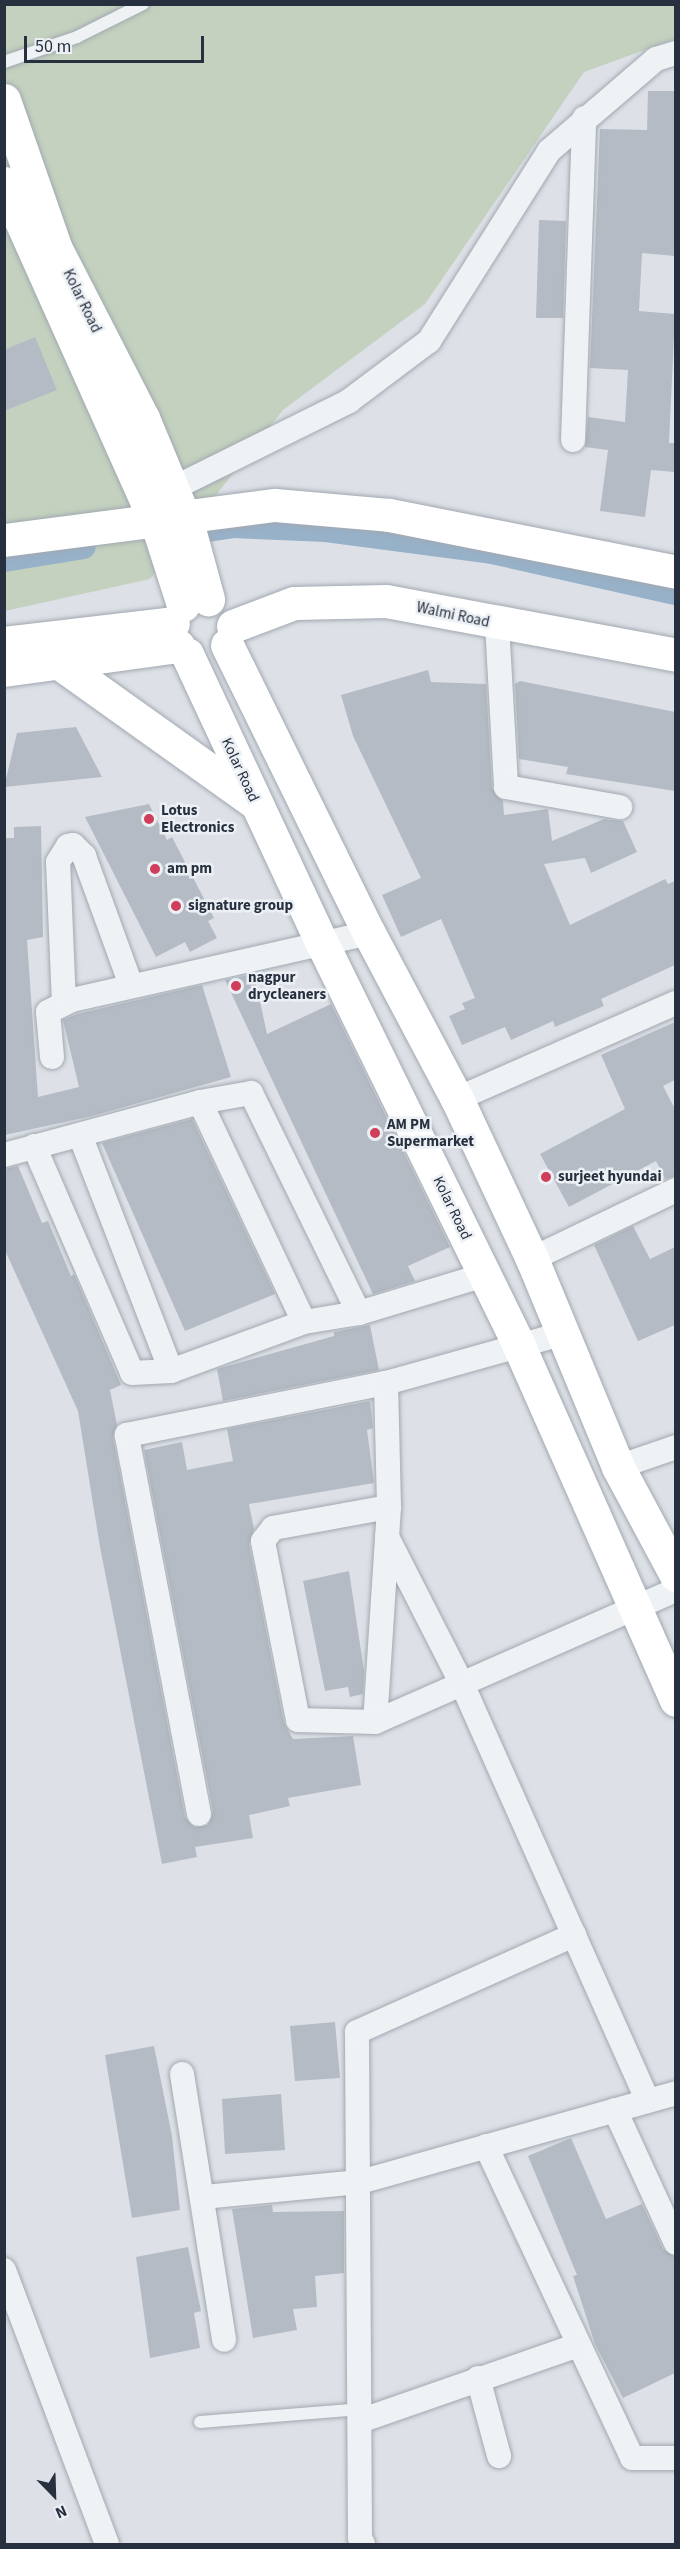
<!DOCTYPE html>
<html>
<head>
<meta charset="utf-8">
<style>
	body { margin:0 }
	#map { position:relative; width:680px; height:2549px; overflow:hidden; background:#dde1e7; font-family:"Source Sans 3",sans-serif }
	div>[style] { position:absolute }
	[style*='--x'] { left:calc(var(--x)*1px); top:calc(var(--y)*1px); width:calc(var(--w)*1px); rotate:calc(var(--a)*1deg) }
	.green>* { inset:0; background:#c3d1be }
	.canal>* { height:26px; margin:-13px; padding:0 13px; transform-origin:13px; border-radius:13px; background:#97b1c8 }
	.building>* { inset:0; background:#b4bbc4 }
	.roads { filter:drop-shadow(0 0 2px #a2a8b1) drop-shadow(0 0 2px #a2a8b1) }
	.lane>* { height:12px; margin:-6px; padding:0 6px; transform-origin:6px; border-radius:6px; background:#eff2f5 }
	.street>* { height:24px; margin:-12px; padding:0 12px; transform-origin:12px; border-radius:12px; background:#eff2f5 }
	.secondary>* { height:33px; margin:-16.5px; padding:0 16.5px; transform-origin:16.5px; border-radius:16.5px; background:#fff }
	.dots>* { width:16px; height:16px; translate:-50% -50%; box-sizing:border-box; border:3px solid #ecf0f5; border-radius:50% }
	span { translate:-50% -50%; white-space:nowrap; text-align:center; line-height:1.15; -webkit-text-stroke:5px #ecf0f5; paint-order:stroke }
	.street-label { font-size:15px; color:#26303e }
	.poi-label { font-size:15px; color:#26303e; font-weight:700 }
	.left { translate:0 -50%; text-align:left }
	.frame { position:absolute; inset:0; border:6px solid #26303e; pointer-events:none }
	.north { position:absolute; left:24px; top:2465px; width:60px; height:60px; -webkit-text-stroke:4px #ecf0f5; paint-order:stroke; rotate:157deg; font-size:16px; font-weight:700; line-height:24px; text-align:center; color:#26303e }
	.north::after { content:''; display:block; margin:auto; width:21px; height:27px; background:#26303e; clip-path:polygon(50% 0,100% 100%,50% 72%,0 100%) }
	.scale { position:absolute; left:24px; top:36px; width:180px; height:27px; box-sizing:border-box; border:3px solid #26303e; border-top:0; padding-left:8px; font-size:18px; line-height:21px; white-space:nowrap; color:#26303e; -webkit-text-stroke:4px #ecf0f5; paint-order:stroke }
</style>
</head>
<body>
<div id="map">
	<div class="green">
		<i style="clip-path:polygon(4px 5px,675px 5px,675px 39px,584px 72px,425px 304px,283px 410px,150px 579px,5px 611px)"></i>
	</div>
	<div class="canal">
		<i style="--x:208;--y:529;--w:25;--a:-9"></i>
		<i style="--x:233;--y:525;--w:93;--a:2.5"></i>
		<i style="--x:326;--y:529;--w:167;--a:7.5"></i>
		<i style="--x:492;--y:551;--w:189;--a:12.6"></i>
		<i style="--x:4;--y:559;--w:80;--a:-9.3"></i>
	</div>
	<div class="building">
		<i style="clip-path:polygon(648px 91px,675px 91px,675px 256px,642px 253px,639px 311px,675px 314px,669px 443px,675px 443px,675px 472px,651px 470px,645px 517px,600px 511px,608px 450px,585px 447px,588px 417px,625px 422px,628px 370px,590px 368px,600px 129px,647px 130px)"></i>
		<i style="clip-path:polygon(539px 220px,566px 221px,563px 318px,536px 318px)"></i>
		<i style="clip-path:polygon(35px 337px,57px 390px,4px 411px,4px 350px)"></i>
		<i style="clip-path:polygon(428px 670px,431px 682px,486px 684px,492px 788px,503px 801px,504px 815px,548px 809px,552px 841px,604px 819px,623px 821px,637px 852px,591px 873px,585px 858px,544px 864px,570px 925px,665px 879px,668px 884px,675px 881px,675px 965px,601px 999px,604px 1006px,555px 1027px,553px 1021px,511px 1040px,505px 1027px,462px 1045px,449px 1016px,465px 1009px,462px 1003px,475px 998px,441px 919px,401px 937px,382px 895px,421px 878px,353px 736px,341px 695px)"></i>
		<i style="clip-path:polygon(520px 681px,675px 712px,675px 791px,566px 774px,568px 767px,519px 759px,515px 684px)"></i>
		<i style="clip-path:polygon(76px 727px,102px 777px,4px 787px,17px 733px)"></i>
		<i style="clip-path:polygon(149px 804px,167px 840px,172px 837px,214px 918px,208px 921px,217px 938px,190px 952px,185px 942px,156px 957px,85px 817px)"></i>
		<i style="clip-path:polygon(41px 826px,43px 937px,27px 940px,38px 1097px,79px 1087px,63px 1020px,77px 1014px,202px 985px,231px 1077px,92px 1116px,5px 1135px,4px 1140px,4px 838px,14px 838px,14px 827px)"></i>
		<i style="clip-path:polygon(254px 974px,267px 1034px,331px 1004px,450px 1247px,408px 1266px,415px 1281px,373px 1294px,225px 980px)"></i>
		<i style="clip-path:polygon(675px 1022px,675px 1080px,663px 1086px,675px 1109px,675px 1176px,665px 1179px,656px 1161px,569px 1207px,540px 1154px,625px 1109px,601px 1055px)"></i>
		<i style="clip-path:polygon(192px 1119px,275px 1294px,185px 1331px,102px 1143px)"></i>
		<i style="clip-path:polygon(18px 1166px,42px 1223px,48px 1221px,71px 1276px,74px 1274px,121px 1385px,110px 1390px,117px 1425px,113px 1438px,185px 1817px,194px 1827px,208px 1825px,213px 1811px,144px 1450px,182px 1442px,187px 1470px,233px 1461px,227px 1429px,370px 1401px,373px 1428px,367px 1430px,374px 1483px,249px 1504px,254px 1529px,249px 1544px,284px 1723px,293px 1739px,353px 1736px,361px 1785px,288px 1798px,290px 1806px,249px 1815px,253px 1838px,195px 1847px,197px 1857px,162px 1864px,100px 1547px,78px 1411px,4px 1248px,4px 1169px)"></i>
		<i style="clip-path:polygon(633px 1226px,650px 1259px,675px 1247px,675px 1325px,638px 1341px,594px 1245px)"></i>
		<i style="clip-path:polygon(370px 1325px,379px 1370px,223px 1401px,217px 1369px,334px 1336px,334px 1332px)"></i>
		<i style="clip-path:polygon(349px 1571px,364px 1671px,363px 1694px,350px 1697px,348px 1687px,325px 1691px,303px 1581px)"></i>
		<i style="clip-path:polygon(335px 2022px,340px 2078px,295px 2081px,290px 2026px)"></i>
		<i style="clip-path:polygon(154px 2046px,172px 2136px,180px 2210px,132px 2218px,105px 2055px)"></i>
		<i style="clip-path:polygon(281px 2094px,285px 2150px,225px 2154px,222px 2099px)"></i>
		<i style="clip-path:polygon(571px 2138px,606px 2219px,642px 2204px,663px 2249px,675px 2257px,675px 2373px,623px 2398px,595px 2344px,573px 2276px,577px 2275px,528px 2156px)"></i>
		<i style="clip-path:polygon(272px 2205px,273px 2212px,344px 2211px,344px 2273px,315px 2276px,317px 2307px,293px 2309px,297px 2330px,253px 2338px,232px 2209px)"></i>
		<i style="clip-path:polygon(188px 2247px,201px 2311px,194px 2313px,200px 2348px,150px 2358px,136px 2257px)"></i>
	</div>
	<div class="roads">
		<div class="lane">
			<i style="--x:4;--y:62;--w:77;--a:-18.9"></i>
			<i style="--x:77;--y:37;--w:74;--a:-26.6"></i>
			<i style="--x:200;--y:2422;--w:161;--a:-4.6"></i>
		</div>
		<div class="street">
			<i style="--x:573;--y:440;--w:322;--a:-88"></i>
			<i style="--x:172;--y:489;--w:198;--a:-26.4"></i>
			<i style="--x:349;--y:401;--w:100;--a:-36.9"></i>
			<i style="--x:429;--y:341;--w:225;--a:-57.7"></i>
			<i style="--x:549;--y:151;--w:141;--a:-40.7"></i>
			<i style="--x:656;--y:59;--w:21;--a:-17"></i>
			<i style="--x:497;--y:624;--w:163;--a:86.8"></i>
			<i style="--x:506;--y:787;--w:116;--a:10"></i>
			<i style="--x:64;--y:1004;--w:142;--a:-92.4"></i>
			<i style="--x:58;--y:862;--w:19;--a:-58"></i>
			<i style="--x:68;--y:846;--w:5;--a:-11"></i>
			<i style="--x:73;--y:845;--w:16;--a:45"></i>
			<i style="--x:84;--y:856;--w:137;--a:70"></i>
			<i style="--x:52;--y:1057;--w:45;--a:-95.1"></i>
			<i style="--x:48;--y:1012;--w:27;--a:-27"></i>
			<i style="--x:72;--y:1000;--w:304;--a:-12.7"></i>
			<i style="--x:457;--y:1099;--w:239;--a:-23.7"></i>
			<i style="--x:200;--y:1102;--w:243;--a:64.7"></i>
			<i style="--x:80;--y:1135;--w:253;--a:68.9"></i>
			<i style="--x:34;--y:1146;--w:247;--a:66.6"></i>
			<i style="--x:132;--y:1373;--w:39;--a:-3"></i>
			<i style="--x:171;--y:1371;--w:142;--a:-20.2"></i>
			<i style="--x:304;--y:1322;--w:56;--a:-9.3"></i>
			<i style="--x:359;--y:1313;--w:131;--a:-16.9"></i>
			<i style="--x:4;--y:1155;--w:203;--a:-15.1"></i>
			<i style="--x:200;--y:1102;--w:52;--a:-10"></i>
			<i style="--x:251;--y:1093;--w:245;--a:63.9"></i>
			<i style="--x:532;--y:1259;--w:160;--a:-25.6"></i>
			<i style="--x:386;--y:1383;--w:124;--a:88.6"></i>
			<i style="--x:389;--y:1507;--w:215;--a:93.7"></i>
			<i style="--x:375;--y:1722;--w:329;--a:-23.7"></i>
			<i style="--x:618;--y:1467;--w:61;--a:-19"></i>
			<i style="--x:387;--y:1537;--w:167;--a:63"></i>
			<i style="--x:463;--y:1686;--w:454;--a:66"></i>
			<i style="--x:375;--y:1722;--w:77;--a:-178.5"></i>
			<i style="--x:298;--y:1720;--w:182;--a:-101.1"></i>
			<i style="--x:263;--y:1541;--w:16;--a:-52"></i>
			<i style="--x:273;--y:1528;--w:118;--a:-10.3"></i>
			<i style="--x:199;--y:1814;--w:386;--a:-100.8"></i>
			<i style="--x:127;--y:1435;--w:264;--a:-11.4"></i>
			<i style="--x:386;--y:1383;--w:183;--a:-15.6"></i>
			<i style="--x:182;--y:2074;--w:269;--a:81"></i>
			<i style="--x:615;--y:2110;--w:146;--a:65.4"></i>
			<i style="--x:486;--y:2146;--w:344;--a:64.9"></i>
			<i style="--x:632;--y:2458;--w:44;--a:0"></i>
			<i style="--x:204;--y:2197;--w:157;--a:-5.5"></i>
			<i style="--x:360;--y:2182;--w:328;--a:-15.7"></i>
			<i style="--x:4;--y:2270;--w:293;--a:69.4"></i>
			<i style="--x:478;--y:2378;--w:81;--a:74.9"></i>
			<i style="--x:360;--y:2421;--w:231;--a:-19.2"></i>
			<i style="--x:363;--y:2544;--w:7;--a:-117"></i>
			<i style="--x:360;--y:2538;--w:506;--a:-90.34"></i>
			<i style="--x:357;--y:2032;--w:238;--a:-24.1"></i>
		</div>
		<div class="secondary">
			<i style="--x:4;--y:100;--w:158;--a:70.8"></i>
			<i style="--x:56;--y:249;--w:190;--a:62.8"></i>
			<i style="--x:143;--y:418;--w:120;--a:67.5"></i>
			<i style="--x:189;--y:529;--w:73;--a:74.8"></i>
			<i style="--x:4;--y:183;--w:377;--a:65.9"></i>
			<i style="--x:158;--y:527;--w:82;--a:72.2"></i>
			<i style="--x:4;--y:540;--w:273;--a:-7.4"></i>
			<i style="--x:275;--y:505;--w:114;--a:5"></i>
			<i style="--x:389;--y:515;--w:293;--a:11.2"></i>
			<i style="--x:233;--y:626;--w:65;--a:-20.7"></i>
			<i style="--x:294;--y:603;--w:92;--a:-1.2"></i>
			<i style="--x:386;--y:601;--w:295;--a:10.5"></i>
			<i style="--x:4;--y:643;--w:170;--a:-6.7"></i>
			<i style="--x:227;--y:645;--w:321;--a:63.8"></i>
			<i style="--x:369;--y:933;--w:188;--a:62.1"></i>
			<i style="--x:457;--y:1099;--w:177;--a:64.9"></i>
			<i style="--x:532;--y:1259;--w:225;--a:67.5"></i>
			<i style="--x:618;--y:1467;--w:123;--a:61.8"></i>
			<i style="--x:187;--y:654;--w:319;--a:65"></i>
			<i style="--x:322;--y:943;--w:449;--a:63.9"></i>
			<i style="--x:519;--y:1346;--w:387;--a:66.1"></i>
			<i style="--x:58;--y:662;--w:241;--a:35.5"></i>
			<i style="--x:4;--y:670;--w:176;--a:-7.9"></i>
		</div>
	</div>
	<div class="dots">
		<i style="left:149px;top:819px;background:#cf3e5a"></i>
		<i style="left:155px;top:869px;background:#cf3e5a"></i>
		<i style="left:176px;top:906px;background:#cf3e5a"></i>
		<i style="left:236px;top:986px;background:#cf3e5a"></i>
		<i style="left:375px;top:1133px;background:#cf3e5a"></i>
		<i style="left:546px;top:1177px;background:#cf3e5a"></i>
	</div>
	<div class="street-label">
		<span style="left:82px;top:301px;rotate:64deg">Kolar Road</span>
		<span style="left:453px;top:615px;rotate:12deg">Walmi Road</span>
		<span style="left:240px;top:770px;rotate:65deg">Kolar Road</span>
		<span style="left:452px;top:1208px;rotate:64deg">Kolar Road</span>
	</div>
	<div class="poi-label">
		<span class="left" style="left:161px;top:819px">Lotus<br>Electronics</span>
		<span class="left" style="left:167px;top:869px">am pm</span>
		<span class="left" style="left:188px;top:906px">signature group</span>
		<span class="left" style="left:248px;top:986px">nagpur<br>drycleaners</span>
		<span class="left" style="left:387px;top:1133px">AM PM<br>Supermarket</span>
		<span class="left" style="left:558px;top:1177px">surjeet hyundai</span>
	</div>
	<div class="frame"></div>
	<div class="north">N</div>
	<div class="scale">50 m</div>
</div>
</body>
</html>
